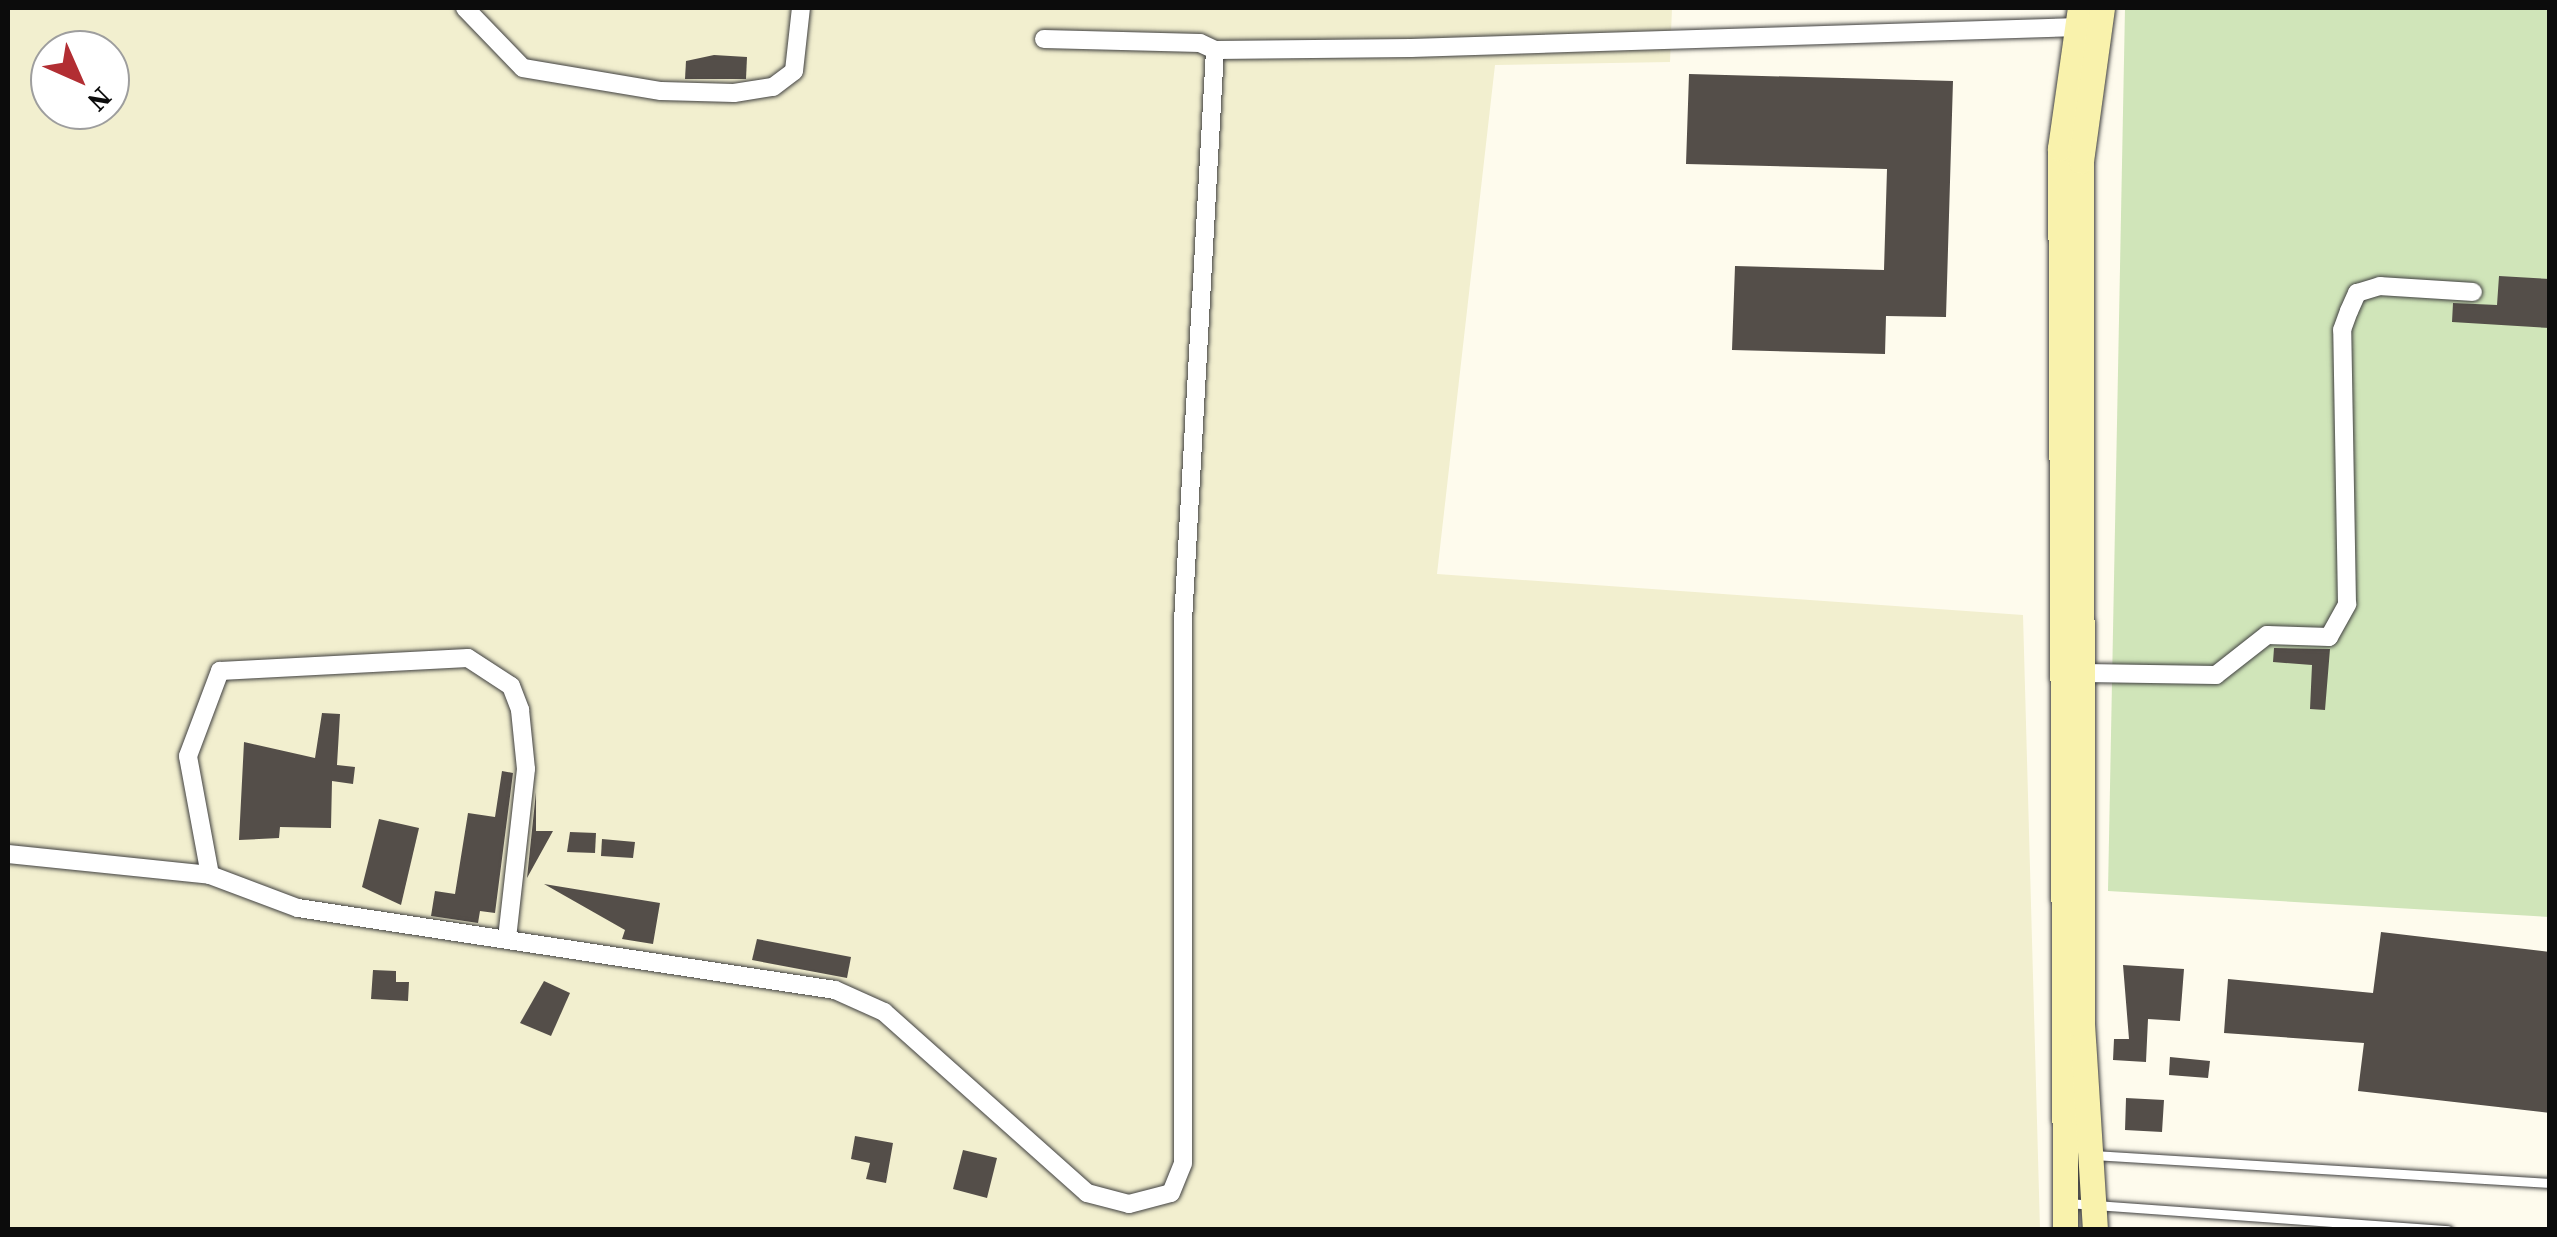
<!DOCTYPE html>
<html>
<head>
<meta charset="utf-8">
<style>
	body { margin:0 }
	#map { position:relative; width:2557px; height:1237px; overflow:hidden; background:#fefbed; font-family:"Source Serif 4",serif }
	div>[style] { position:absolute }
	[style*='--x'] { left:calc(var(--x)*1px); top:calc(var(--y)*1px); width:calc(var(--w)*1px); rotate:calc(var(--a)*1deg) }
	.farmland>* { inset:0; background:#f2efcf }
	.green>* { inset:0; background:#d0e5b9 }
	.building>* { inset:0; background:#544e49 }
	.roads { filter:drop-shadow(0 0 2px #3f3f3f) drop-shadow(0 0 2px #3f3f3f) }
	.lane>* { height:9px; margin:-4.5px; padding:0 4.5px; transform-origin:4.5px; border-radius:4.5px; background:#fff }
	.street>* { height:18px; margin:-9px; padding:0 9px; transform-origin:9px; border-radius:9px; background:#fff }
	.secondary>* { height:25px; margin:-12.5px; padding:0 12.5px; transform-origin:12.5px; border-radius:12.5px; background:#f9f2ac }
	span { translate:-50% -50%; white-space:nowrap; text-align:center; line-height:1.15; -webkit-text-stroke:10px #fff; paint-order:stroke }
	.frame { position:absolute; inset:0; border:10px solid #0c0c0c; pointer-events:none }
	.north { position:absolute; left:30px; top:30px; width:100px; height:100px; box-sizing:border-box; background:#fff; border:2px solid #9e9e9e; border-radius:50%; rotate:135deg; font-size:28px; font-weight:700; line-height:40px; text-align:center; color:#0c0c0c }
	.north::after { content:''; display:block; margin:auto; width:35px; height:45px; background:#b22e33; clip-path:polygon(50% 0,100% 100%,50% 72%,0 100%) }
</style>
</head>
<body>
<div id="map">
	<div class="farmland">
		<i style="clip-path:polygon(evenodd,8px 8px,1672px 8px,1670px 62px,1495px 65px,1437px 574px,2023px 615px,2040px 1229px,8px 1229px,8px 8px,50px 50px,110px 50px,110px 110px,50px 110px,50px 50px)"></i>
	</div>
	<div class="green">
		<i style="clip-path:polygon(2125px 8px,2549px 8px,2549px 917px,2108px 891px)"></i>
	</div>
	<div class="building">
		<i style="clip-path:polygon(714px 55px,747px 57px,746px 79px,685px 79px,686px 61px)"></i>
		<i style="clip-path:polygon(1689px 74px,1953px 81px,1946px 317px,1886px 316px,1885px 354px,1732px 350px,1735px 266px,1884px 270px,1887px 169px,1686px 164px)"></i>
		<i style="clip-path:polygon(2499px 276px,2550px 279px,2550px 328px,2452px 322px,2453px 303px,2497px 305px)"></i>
		<i style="clip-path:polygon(2274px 648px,2330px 649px,2325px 710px,2310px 709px,2312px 665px,2273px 662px)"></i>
		<i style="clip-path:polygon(322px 713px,340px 714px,337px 765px,355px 767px,353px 784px,332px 781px,331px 828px,280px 827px,279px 838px,239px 840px,244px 742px,315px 758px)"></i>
		<i style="clip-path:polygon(502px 771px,513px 773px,495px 913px,480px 911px,478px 923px,431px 916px,435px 891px,455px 894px,468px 813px,495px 817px)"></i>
		<i style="clip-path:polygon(536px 792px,536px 831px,553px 831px,527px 878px)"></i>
		<i style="clip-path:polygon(379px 819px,419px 828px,401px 905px,362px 887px)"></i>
		<i style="clip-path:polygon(570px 832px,596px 833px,595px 853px,567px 852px)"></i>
		<i style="clip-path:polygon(602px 839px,635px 842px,633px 858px,601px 856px)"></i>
		<i style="clip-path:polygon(544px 884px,660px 903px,653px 944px,622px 939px,625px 930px)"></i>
		<i style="clip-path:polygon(2381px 932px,2550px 952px,2550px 1113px,2358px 1091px,2364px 1043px,2224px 1033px,2228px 979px,2373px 993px)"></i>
		<i style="clip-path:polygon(757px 939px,851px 957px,847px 978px,752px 960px)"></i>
		<i style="clip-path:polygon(2123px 965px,2184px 969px,2180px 1021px,2148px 1019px,2146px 1062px,2113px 1060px,2114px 1039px,2129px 1039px)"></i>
		<i style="clip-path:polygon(373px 970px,396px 971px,396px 982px,409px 982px,408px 1001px,371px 999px)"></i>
		<i style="clip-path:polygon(544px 981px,570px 993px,551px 1036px,520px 1023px)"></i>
		<i style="clip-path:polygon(2170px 1057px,2210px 1061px,2208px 1078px,2169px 1075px)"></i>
		<i style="clip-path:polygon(2126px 1098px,2164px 1100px,2162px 1132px,2125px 1130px)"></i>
		<i style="clip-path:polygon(855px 1136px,893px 1143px,886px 1183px,866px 1179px,870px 1163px,851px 1159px)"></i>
		<i style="clip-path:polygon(963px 1150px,997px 1158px,987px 1198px,953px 1189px)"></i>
	</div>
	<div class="roads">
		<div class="lane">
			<i style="--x:2093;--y:1155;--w:458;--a:3.5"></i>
			<i style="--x:2067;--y:1203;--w:382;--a:4.1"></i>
		</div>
		<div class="street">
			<i style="--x:465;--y:8;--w:83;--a:46"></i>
			<i style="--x:523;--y:68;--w:140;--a:9.5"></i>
			<i style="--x:661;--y:91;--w:73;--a:1.6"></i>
			<i style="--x:734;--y:93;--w:39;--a:-9"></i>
			<i style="--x:773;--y:87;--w:26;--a:-37"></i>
			<i style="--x:794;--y:71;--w:63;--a:-83.7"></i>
			<i style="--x:1044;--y:39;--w:156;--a:1.5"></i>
			<i style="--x:1200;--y:43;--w:17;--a:25"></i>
			<i style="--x:1215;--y:50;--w:196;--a:-0.6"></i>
			<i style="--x:1411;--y:48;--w:669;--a:-1.8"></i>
			<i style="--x:2084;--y:673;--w:132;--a:0.9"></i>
			<i style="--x:2216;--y:675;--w:65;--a:-38.1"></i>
			<i style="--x:2267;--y:635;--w:62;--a:1.8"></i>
			<i style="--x:2329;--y:637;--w:38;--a:-61"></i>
			<i style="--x:2347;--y:604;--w:274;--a:-91"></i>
			<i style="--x:2342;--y:330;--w:20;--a:-70"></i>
			<i style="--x:2349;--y:311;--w:20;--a:-66"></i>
			<i style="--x:2357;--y:293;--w:24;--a:-17"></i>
			<i style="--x:2380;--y:286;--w:93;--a:3.7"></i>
			<i style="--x:8;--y:854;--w:203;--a:5.9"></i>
			<i style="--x:210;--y:875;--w:94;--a:20.6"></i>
			<i style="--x:298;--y:908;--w:543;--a:8.68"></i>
			<i style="--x:835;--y:990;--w:54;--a:24.2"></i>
			<i style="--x:884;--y:1012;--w:272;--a:41.7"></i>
			<i style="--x:1087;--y:1193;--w:43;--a:14.7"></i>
			<i style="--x:1129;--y:1204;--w:43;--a:-14.7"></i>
			<i style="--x:1171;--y:1193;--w:32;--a:-68"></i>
			<i style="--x:1183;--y:1163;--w:542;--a:-90"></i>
			<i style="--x:1183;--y:621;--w:572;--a:-86.79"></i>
			<i style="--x:210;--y:875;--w:121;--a:-100.5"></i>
			<i style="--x:188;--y:756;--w:91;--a:-69.4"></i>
			<i style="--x:220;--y:671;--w:248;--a:-3"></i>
			<i style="--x:468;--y:658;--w:51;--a:33.1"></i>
			<i style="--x:511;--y:686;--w:26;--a:69"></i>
			<i style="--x:520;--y:710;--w:59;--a:84.2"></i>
			<i style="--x:526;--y:769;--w:170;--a:96.4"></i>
		</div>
		<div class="secondary">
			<i style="--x:2065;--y:1230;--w:1082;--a:-90.26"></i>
			<i style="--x:2060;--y:148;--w:141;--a:-81.9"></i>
			<i style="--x:2095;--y:1230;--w:204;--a:-93.6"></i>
			<i style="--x:2082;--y:1026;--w:865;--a:-90.07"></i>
			<i style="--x:2081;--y:161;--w:154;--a:-82.2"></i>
		</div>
	</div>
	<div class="frame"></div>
	<div class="north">N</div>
</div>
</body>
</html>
